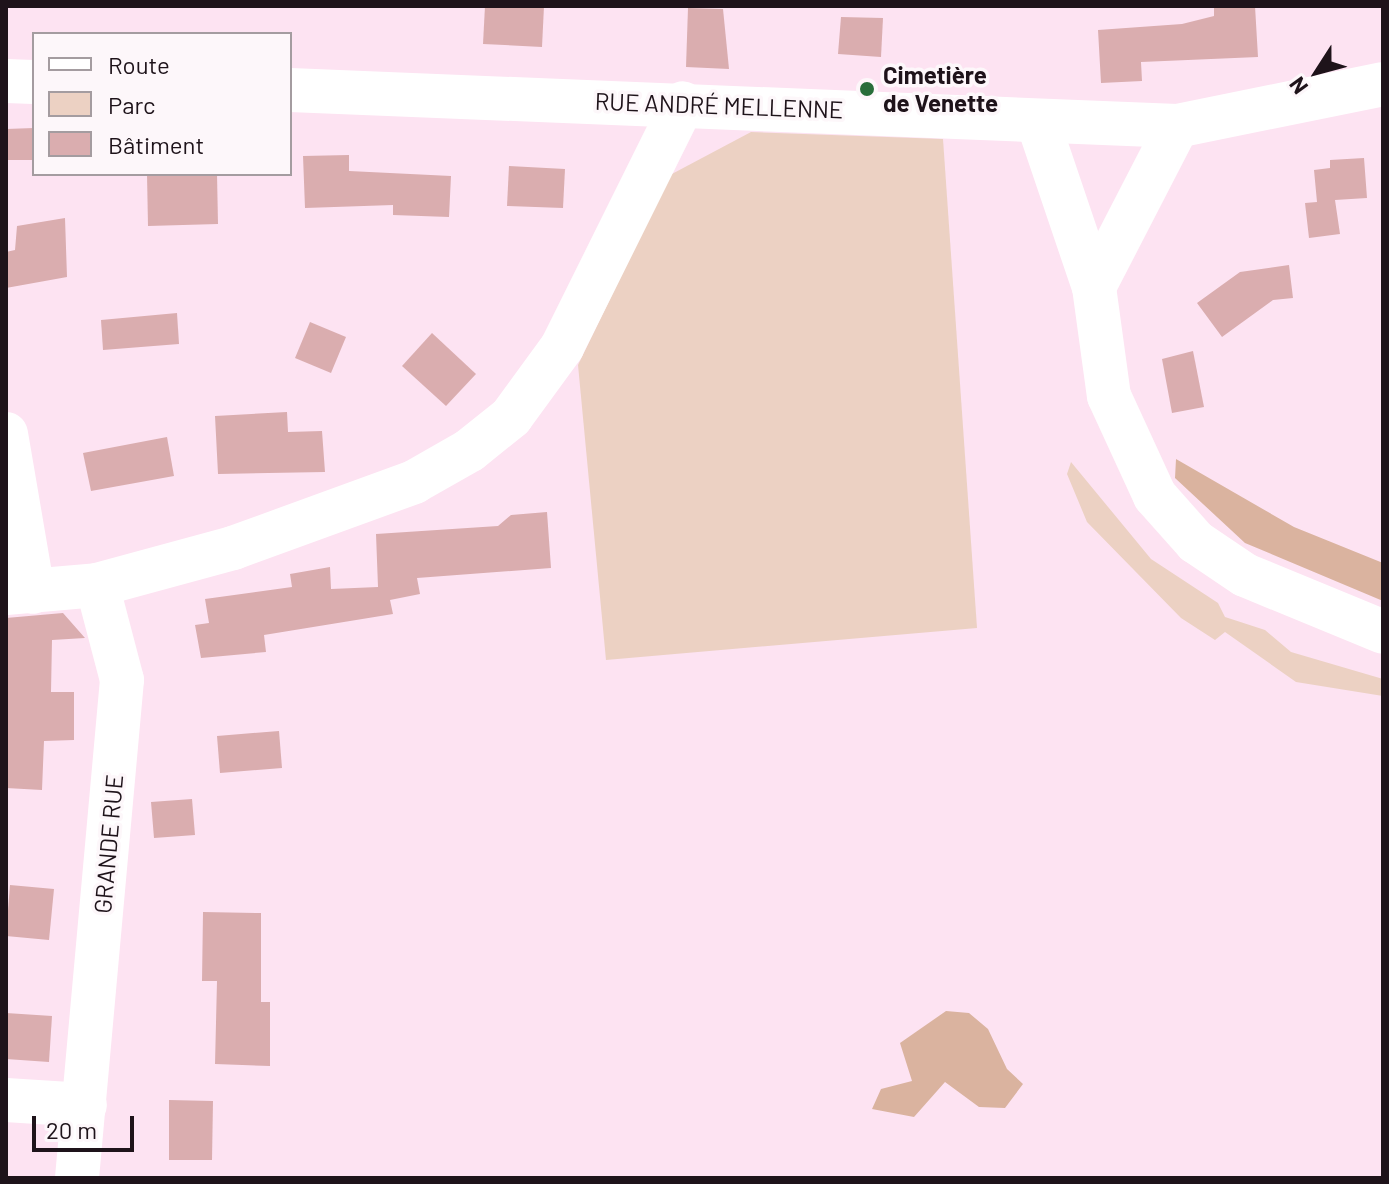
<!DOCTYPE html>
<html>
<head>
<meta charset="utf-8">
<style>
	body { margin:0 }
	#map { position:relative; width:1389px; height:1184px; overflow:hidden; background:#fde3f2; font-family:Barlow,sans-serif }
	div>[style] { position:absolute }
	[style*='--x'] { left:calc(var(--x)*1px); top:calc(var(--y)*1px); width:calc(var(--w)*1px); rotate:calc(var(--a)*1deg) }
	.green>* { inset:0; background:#ecd1c3 }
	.forest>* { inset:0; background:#dab39f }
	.building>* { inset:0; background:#daadaf }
	.minor>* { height:44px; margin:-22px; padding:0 22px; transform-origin:22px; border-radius:22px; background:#fff }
	.dots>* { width:22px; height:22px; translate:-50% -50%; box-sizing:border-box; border:4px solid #fdf7fa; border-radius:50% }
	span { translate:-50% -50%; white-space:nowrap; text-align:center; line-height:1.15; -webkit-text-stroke:7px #fdf7fa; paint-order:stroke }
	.poi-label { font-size:24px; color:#1e131a; font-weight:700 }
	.left { translate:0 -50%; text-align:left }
	.street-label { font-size:24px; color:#1e131a }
	.frame { position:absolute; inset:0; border:8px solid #1e131a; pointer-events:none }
	.legend { position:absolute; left:32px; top:32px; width:260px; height:144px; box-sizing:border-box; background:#fdf7fa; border:2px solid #a49ca0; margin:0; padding:10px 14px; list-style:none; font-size:24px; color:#1e131a }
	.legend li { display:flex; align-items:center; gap:16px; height:40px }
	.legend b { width:40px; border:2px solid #a49ca0 }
	.north { position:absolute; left:1277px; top:32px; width:80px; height:80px; -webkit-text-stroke:6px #fdf7fa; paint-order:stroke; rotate:234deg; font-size:22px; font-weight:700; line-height:32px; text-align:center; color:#1e131a }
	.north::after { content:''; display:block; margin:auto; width:28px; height:36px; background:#1e131a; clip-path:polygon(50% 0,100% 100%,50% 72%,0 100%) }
	.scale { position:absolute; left:32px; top:1116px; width:102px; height:36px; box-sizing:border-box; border:4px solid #1e131a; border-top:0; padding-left:10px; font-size:24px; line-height:28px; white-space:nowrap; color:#1e131a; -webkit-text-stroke:6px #fdf7fa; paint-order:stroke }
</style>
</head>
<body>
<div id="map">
	<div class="green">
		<i style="clip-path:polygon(751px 132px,943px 139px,977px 628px,606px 660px,578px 365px,670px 175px)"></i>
		<i style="clip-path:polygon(1071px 462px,1151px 559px,1218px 603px,1225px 617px,1265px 630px,1291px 652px,1383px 679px,1383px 696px,1296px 682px,1225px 632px,1215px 640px,1181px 618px,1087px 522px,1067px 474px)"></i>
	</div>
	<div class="forest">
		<i style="clip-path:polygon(1176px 459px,1294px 527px,1383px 563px,1383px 601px,1245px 543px,1175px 478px)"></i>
		<i style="clip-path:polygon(946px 1011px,969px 1013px,988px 1029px,1007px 1069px,1023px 1084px,1005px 1108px,979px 1107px,945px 1082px,914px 1117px,872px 1109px,881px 1089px,912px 1081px,900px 1043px)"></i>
	</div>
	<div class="building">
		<i style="clip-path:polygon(485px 6px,544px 6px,542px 47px,483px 44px)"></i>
		<i style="clip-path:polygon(1214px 6px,1255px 6px,1258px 57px,1141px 62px,1142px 81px,1101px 83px,1098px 30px,1182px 24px,1214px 16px)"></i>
		<i style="clip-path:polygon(688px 8px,723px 9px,729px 69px,686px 67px)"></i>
		<i style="clip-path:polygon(841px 17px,883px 18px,881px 57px,838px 54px)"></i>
		<i style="clip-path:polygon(34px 128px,34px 160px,6px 160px,6px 129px)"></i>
		<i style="clip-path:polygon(349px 155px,349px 171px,451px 176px,449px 217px,393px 215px,393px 205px,305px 208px,303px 156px)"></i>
		<i style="clip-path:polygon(1364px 158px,1367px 198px,1335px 200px,1340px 234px,1309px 238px,1305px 203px,1317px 202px,1314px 170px,1330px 168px,1330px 160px)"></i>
		<i style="clip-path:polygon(509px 166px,565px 169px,563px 208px,507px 206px)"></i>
		<i style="clip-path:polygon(147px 174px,217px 174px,218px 224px,148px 226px)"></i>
		<i style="clip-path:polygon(65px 218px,67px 277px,6px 288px,6px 252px,15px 250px,17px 226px)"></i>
		<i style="clip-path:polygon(1289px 265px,1293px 298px,1273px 300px,1222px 337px,1197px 303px,1240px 272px)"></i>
		<i style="clip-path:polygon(177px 313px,179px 344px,103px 350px,101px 320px)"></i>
		<i style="clip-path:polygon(310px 322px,346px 337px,331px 373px,295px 358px)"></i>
		<i style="clip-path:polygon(432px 333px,476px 374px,446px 406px,402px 366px)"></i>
		<i style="clip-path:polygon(1193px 351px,1204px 407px,1172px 413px,1162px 359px)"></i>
		<i style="clip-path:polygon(287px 412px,288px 432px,322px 431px,325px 472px,218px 474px,215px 416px)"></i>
		<i style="clip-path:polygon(167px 437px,174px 476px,91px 491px,83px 453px)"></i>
		<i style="clip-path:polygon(547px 512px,551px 568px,417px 578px,420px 594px,390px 600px,393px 614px,264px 635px,266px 652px,201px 658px,195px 625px,209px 623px,205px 599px,292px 587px,290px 574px,330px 567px,331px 589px,378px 587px,376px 534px,498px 526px,511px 515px)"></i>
		<i style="clip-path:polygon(63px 613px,85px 638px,52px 640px,51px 692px,74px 692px,74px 740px,44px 741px,42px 790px,6px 788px,6px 618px)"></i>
		<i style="clip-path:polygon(279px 731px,282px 768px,220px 773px,217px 736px)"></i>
		<i style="clip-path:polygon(192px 799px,195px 835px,154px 838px,151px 802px)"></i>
		<i style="clip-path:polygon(10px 885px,54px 889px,49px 940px,6px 936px)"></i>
		<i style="clip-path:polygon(203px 912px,261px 913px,261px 1002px,270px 1002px,270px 1066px,215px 1064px,217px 981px,202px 981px)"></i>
		<i style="clip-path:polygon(6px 1013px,52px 1016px,49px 1062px,6px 1059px)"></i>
		<i style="clip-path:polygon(169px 1100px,213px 1101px,212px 1160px,169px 1160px)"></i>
	</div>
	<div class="minor">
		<i style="--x:6;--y:81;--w:28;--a:2"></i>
		<i style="--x:290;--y:90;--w:888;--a:2.32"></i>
		<i style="--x:1177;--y:126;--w:210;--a:-11.5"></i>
		<i style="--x:1038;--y:122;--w:174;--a:71.3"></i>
		<i style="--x:1094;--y:287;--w:110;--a:82.2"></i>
		<i style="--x:1109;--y:396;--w:110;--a:65.3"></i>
		<i style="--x:1155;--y:496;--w:62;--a:48.3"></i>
		<i style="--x:1196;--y:542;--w:59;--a:34"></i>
		<i style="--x:1245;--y:575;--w:149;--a:22.4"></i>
		<i style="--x:1094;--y:287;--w:181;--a:-62.7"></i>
		<i style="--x:6;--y:434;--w:160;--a:80.3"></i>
		<i style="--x:6;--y:593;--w:91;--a:-5"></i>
		<i style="--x:97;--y:585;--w:141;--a:-15.2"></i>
		<i style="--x:233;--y:548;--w:193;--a:-20"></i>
		<i style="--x:414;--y:482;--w:64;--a:-29.7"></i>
		<i style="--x:470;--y:450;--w:53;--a:-38.8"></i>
		<i style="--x:511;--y:417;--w:87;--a:-53.9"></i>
		<i style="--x:562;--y:347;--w:272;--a:-63.6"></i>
		<i style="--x:6;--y:1100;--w:79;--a:3.6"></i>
		<i style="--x:77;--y:1178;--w:500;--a:-84.84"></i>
		<i style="--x:122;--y:680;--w:98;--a:-104.7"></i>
	</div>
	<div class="dots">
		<i style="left:867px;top:89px;background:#286e3a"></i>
	</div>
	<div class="poi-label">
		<span class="left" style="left:883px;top:89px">Cimetière<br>de Venette</span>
	</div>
	<div class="street-label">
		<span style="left:719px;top:105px;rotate:2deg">RUE ANDRÉ MELLENNE</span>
		<span style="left:108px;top:844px;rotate:-85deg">GRANDE RUE</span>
	</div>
	<div class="frame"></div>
	<ul class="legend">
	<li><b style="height:10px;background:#fff"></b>Route</li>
	<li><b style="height:22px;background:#ecd1c3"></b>Parc</li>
	<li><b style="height:22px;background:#daadaf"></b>Bâtiment</li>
	</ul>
	<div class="north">N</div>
	<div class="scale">20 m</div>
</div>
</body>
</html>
